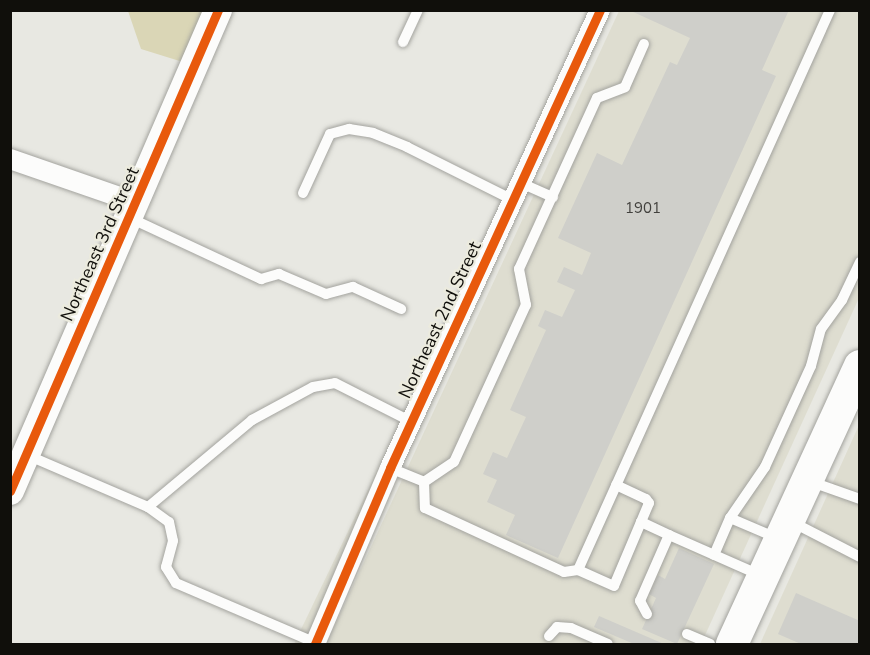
<!DOCTYPE html>
<html>
<head>
<meta charset="utf-8">
<style>
	body { margin:0 }
	#map { position:relative; width:870px; height:655px; overflow:hidden; background:#e8e8e2; font-family:"Nunito Sans",sans-serif }
	div>[style] { position:absolute }
	[style*='--x'] { left:calc(var(--x)*1px); top:calc(var(--y)*1px); width:calc(var(--w)*1px); rotate:calc(var(--a)*1deg) }
	.built>* { inset:0; background:#deddd0 }
	.green>* { inset:0; background:#dad6b6 }
	.building>* { inset:0; background:#cfcfca }
	.roads { filter:drop-shadow(0 0 2px #a3a39e) drop-shadow(0 0 2px #a3a39e) }
	.lane>* { height:10px; margin:-5px; padding:0 5px; transform-origin:5px; border-radius:5px; background:#fcfcfb }
	.street>* { height:20px; margin:-10px; padding:0 10px; transform-origin:10px; border-radius:10px; background:#fcfcfb }
	.secondary>* { height:28px; margin:-14px; padding:0 14px; transform-origin:14px; border-radius:14px; background:#fcfcfb }
	.primary>* { height:32px; margin:-16px; padding:0 16px; transform-origin:16px; border-radius:16px; background:#fcfcfb }
	.cycleway>* { height:9px; margin:-4.5px; padding:0 4.5px; transform-origin:4.5px; border-radius:4.5px; background:#e8590c }
	span { translate:-50% -50%; white-space:nowrap; text-align:center; line-height:1.15; -webkit-text-stroke:4.5px #ecebde; paint-order:stroke }
	.number-label { font-size:15px; color:#42413d }
	.number-label span { -webkit-text-stroke-width:0 }
	.street-label { font-size:18px; color:#100f0b }
	.frame { position:absolute; inset:0; border:12px solid #100f0b; pointer-events:none }
</style>
</head>
<body>
<div id="map">
	<div class="built">
		<i style="clip-path:polygon(619px 11px,859px 11px,859px 298px,701px 644px,326px 644px)"></i>
		<i style="clip-path:polygon(578px 52px,304px 644px,294px 644px)"></i>
		<i style="clip-path:polygon(859px 425px,859px 644px,760px 644px)"></i>
	</div>
	<div class="green">
		<i style="clip-path:polygon(128px 11px,208px 11px,186px 63px,141px 49px)"></i>
	</div>
	<div class="building">
		<i style="clip-path:polygon(629px 10px,789px 10px,762px 70px,776px 76px,558px 558px,506px 535px,515px 515px,487px 502px,497px 480px,483px 474px,493px 452px,507px 458px,526px 417px,510px 410px,546px 330px,538px 326px,545px 310px,562px 317px,575px 290px,557px 282px,564px 267px,582px 275px,591px 253px,558px 238px,597px 153px,622px 165px,670px 62px,677px 65px,690px 38px)"></i>
		<i style="clip-path:polygon(679px 548px,714px 564px,677px 644px,642px 629px,656px 598px,649px 594px,658px 575px,665px 579px)"></i>
		<i style="clip-path:polygon(796px 593px,860px 621px,860px 644px,801px 644px,778px 634px)"></i>
		<i style="clip-path:polygon(599px 616px,664px 644px,634px 644px,594px 627px)"></i>
	</div>
	<div class="roads">
		<div class="lane">
			<i style="--x:403;--y:42;--w:35;--a:-65"></i>
			<i style="--x:521;--y:183;--w:35;--a:24"></i>
			<i style="--x:303;--y:193;--w:65;--a:-65.4"></i>
			<i style="--x:330;--y:134;--w:20;--a:-15"></i>
			<i style="--x:349;--y:129;--w:24;--a:9"></i>
			<i style="--x:373;--y:133;--w:37;--a:22"></i>
			<i style="--x:407;--y:147;--w:119;--a:26.6"></i>
			<i style="--x:130;--y:218;--w:145;--a:25"></i>
			<i style="--x:261;--y:279;--w:19;--a:-16"></i>
			<i style="--x:279;--y:274;--w:51;--a:23.1"></i>
			<i style="--x:326;--y:294;--w:28;--a:-15"></i>
			<i style="--x:353;--y:287;--w:53;--a:24.6"></i>
			<i style="--x:27;--y:455;--w:132;--a:23.3"></i>
			<i style="--x:148;--y:507;--w:136;--a:-39.9"></i>
			<i style="--x:252;--y:420;--w:69;--a:-28.4"></i>
			<i style="--x:313;--y:387;--w:22;--a:-10"></i>
			<i style="--x:335;--y:383;--w:86;--a:26.9"></i>
			<i style="--x:390;--y:468;--w:37;--a:22"></i>
			<i style="--x:424;--y:482;--w:36;--a:-34"></i>
			<i style="--x:454;--y:462;--w:173;--a:-65.4"></i>
			<i style="--x:526;--y:305;--w:37;--a:-101"></i>
			<i style="--x:519;--y:269;--w:188;--a:-65.5"></i>
			<i style="--x:597;--y:98;--w:30;--a:-21"></i>
			<i style="--x:625;--y:87;--w:47;--a:-66.2"></i>
			<i style="--x:809;--y:481;--w:54;--a:19.4"></i>
			<i style="--x:424;--y:482;--w:26;--a:88"></i>
			<i style="--x:425;--y:508;--w:153;--a:24.7"></i>
			<i style="--x:564;--y:572;--w:14;--a:-8"></i>
			<i style="--x:616;--y:485;--w:33;--a:25"></i>
			<i style="--x:646;--y:499;--w:5;--a:53"></i>
			<i style="--x:649;--y:503;--w:21;--a:113"></i>
			<i style="--x:148;--y:507;--w:26;--a:36"></i>
			<i style="--x:169;--y:522;--w:19;--a:78"></i>
			<i style="--x:173;--y:541;--w:27;--a:105"></i>
			<i style="--x:166;--y:567;--w:19;--a:58"></i>
			<i style="--x:176;--y:583;--w:152;--a:23.2"></i>
			<i style="--x:730;--y:518;--w:62;--a:-55.5"></i>
			<i style="--x:765;--y:467;--w:111;--a:-65.5"></i>
			<i style="--x:811;--y:366;--w:38;--a:-75"></i>
			<i style="--x:821;--y:329;--w:36;--a:-54"></i>
			<i style="--x:842;--y:300;--w:42;--a:-64.7"></i>
			<i style="--x:792;--y:522;--w:76;--a:27.2"></i>
			<i style="--x:669;--y:535;--w:31;--a:-155"></i>
			<i style="--x:641;--y:522;--w:69;--a:112.9"></i>
			<i style="--x:614;--y:586;--w:39;--a:-156"></i>
			<i style="--x:578;--y:570;--w:614;--a:-65.77"></i>
			<i style="--x:714;--y:555;--w:40;--a:-66.6"></i>
			<i style="--x:730;--y:518;--w:51;--a:23.1"></i>
			<i style="--x:647;--y:614;--w:15;--a:-118"></i>
			<i style="--x:640;--y:601;--w:72;--a:-66.3"></i>
			<i style="--x:669;--y:535;--w:102;--a:23.8"></i>
			<i style="--x:687;--y:634;--w:25;--a:23"></i>
			<i style="--x:549;--y:636;--w:12;--a:-48"></i>
			<i style="--x:557;--y:627;--w:14;--a:4"></i>
			<i style="--x:571;--y:628;--w:40;--a:23.4"></i>
		</div>
		<div class="street">
			<i style="--x:10;--y:159;--w:134;--a:19.1"></i>
			<i style="--x:315;--y:644;--w:191;--a:-66.9"></i>
			<i style="--x:390;--y:468;--w:504;--a:-65.37"></i>
		</div>
		<div class="secondary">
			<i style="--x:10;--y:491;--w:524;--a:-66.61"></i>
		</div>
		<div class="primary">
			<i style="--x:732;--y:644;--w:306;--a:-65.3"></i>
		</div>
	</div>
	<div class="cycleway">
		<i style="--x:10;--y:491;--w:524;--a:-66.61"></i>
		<i style="--x:315;--y:644;--w:191;--a:-66.9"></i>
		<i style="--x:390;--y:468;--w:504;--a:-65.37"></i>
	</div>
	<div class="number-label">
		<span style="left:643px;top:209px">1901</span>
	</div>
	<div class="street-label">
		<span style="left:100px;top:244px;rotate:-66deg">Northeast 3rd Street</span>
		<span style="left:440px;top:320px;rotate:-65deg">Northeast 2nd Street</span>
	</div>
	<div class="frame"></div>
</div>
</body>
</html>
